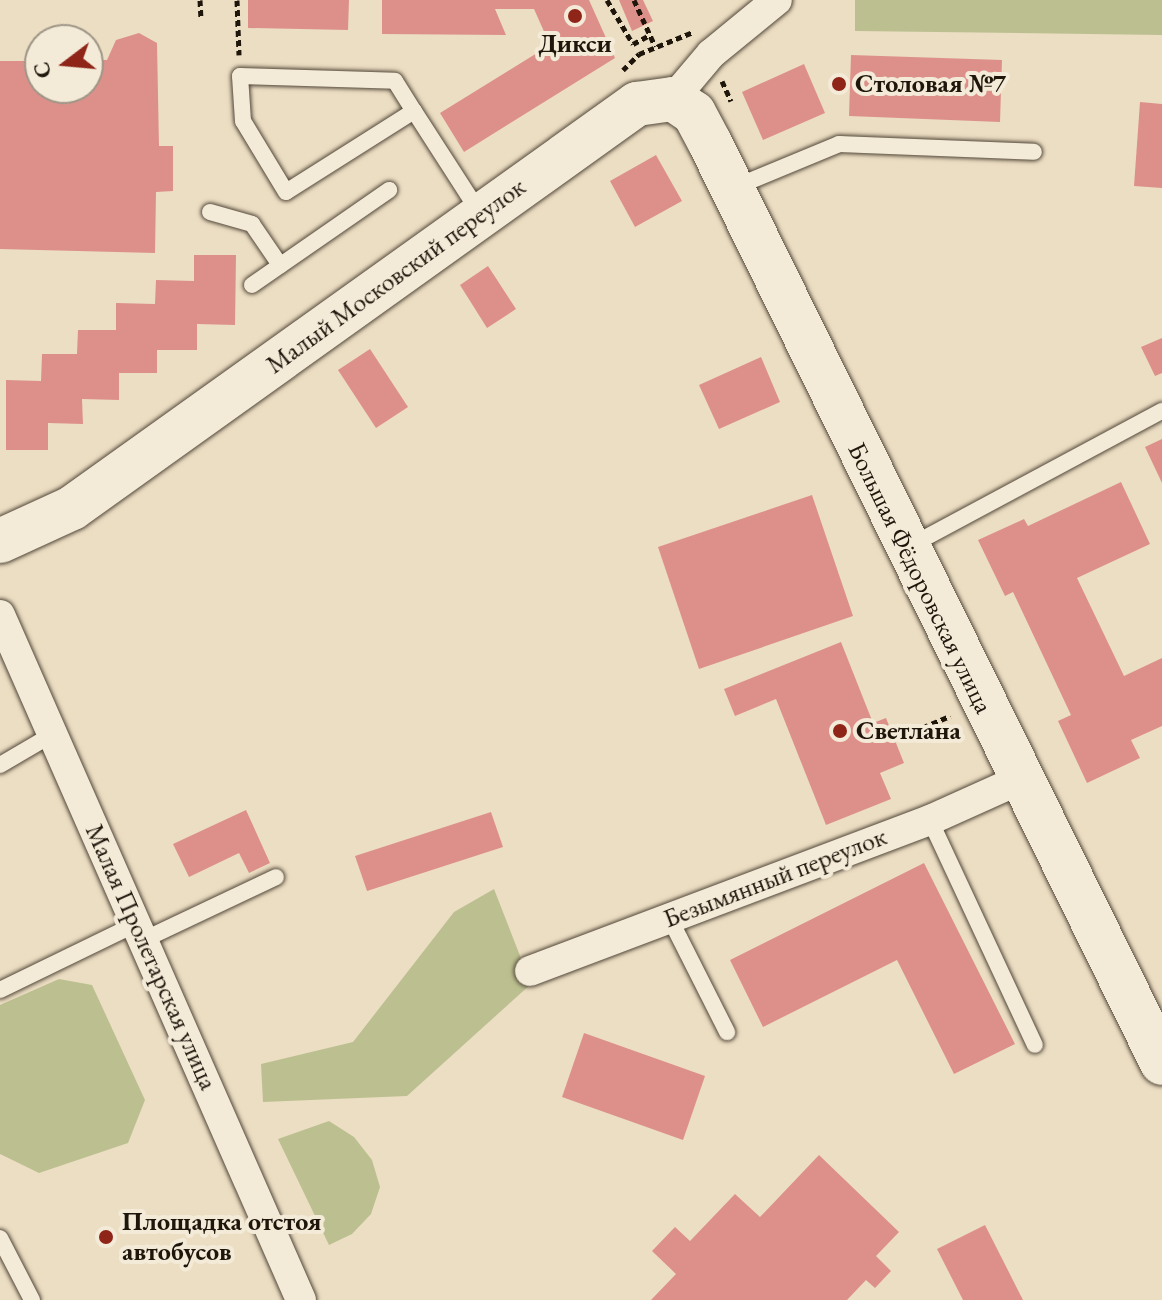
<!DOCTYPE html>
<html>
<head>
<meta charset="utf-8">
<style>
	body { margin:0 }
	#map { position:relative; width:1162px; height:1300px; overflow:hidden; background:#ecdec3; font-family:"EB Garamond",serif }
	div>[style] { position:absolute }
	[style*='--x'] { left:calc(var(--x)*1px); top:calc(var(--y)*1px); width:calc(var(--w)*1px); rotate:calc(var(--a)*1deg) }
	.green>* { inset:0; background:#bcc090 }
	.building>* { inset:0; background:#dd908a }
	.path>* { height:5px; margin-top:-2.5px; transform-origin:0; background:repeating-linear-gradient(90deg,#1e150b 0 6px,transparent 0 10px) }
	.roads { filter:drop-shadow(0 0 2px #524739) drop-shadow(0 0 2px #524739) }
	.lane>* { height:16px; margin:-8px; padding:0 8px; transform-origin:8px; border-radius:8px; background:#f3ead8 }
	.street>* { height:30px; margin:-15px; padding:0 15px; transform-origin:15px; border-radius:15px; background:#f3ead8 }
	.secondary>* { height:44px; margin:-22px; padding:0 22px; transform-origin:22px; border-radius:22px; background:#f3ead8 }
	.dots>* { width:22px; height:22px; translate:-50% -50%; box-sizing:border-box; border:4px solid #f3ead8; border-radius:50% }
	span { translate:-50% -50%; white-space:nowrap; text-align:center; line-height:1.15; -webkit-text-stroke:8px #f3ead8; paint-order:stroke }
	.poi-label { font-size:26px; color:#1e150b; font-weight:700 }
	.left { translate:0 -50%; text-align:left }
	.street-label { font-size:26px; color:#1e150b }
	.north { position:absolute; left:24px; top:24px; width:80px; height:80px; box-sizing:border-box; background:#f3ead8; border:2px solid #9e9586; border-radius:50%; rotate:254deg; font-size:22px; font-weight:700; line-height:32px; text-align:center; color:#1e150b }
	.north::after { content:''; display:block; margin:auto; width:28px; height:36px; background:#8f2418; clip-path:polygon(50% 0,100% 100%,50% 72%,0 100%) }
</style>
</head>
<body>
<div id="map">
	<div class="green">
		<i style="clip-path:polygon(855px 0,1162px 0,1162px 35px,855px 31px)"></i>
		<i style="clip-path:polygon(494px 889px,531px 984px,407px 1096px,263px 1102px,261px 1064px,353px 1042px,454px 912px)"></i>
		<i style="clip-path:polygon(59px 979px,92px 985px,145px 1100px,128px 1143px,39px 1173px,0 1154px,0 1005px)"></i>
		<i style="clip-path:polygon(329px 1121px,354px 1137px,372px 1160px,380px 1187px,371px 1214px,352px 1234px,329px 1245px,278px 1139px)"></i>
	</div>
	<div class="building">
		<i style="clip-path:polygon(248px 0,349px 0,348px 30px,248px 28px)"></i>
		<i style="clip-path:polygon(382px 0,589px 0,615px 58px,464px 152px,440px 113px,550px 45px,534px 9px,495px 9px,506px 35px,382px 34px)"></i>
		<i style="clip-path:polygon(619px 0,643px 0,653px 21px,632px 31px)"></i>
		<i style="clip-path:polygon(139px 33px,157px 43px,159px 146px,173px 146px,173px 191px,156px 192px,155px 253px,0 249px,0 61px,40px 61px,40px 88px,88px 88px,88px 60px,107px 60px,116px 40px)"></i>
		<i style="clip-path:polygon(851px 55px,1002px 60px,1000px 122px,849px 116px)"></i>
		<i style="clip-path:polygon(804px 64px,825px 113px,763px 140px,742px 92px)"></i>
		<i style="clip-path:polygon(1140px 102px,1162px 104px,1162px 188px,1134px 186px)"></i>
		<i style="clip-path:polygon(656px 155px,682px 201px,635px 227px,610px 181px)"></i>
		<i style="clip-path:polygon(194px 255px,236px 255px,235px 325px,197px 324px,197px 350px,157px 350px,157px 373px,119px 373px,119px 400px,82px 399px,83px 424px,48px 423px,48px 450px,6px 450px,6px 380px,41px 381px,42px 354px,77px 354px,78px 330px,116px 330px,116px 303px,155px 304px,156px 280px,194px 281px)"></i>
		<i style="clip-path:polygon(488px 266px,516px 309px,487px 328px,460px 285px)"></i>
		<i style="clip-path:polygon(1162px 338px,1162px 373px,1155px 376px,1141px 347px)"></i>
		<i style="clip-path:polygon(370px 349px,408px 407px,376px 428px,338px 370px)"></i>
		<i style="clip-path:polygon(761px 357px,780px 402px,719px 429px,699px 385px)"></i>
		<i style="clip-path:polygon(1162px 439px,1162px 483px,1145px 447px)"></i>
		<i style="clip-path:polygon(1121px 482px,1150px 544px,1077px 578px,1124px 676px,1162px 658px,1162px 726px,1131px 740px,1140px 758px,1087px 783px,1058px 721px,1071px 715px,1013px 592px,1005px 596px,978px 540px,1024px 519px,1028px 526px)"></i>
		<i style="clip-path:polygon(812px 495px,853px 616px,699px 669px,658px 547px)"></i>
		<i style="clip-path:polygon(841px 642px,873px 723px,886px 718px,904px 763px,880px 773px,891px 799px,826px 825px,776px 699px,735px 716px,724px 689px)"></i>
		<i style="clip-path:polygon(246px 810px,270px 863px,249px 873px,239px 853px,189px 877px,173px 844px)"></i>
		<i style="clip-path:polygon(491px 812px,503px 847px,367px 891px,355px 856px)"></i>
		<i style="clip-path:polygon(924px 863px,1015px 1044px,954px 1074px,897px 960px,763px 1027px,730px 960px)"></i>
		<i style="clip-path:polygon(584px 1033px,705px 1076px,683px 1140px,562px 1097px)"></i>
		<i style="clip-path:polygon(819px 1155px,899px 1232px,876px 1256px,891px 1271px,875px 1288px,866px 1280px,847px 1300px,651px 1300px,676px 1274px,652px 1251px,675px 1227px,690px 1241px,735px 1194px,760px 1217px)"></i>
		<i style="clip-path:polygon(985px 1225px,1023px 1300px,963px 1300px,937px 1249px)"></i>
	</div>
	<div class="path">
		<i style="--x:200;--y:0;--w:17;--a:87"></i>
		<i style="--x:237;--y:0;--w:55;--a:87.9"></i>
		<i style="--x:607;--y:0;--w:51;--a:59.4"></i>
		<i style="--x:633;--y:44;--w:19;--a:-28"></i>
		<i style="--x:634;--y:0;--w:51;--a:65.5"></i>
		<i style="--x:623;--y:70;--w:23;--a:-45"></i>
		<i style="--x:639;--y:54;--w:58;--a:-22.2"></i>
		<i style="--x:722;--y:81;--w:22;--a:66"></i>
		<i style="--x:895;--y:739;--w:60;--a:-22.7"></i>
	</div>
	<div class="roads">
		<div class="lane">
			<i style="--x:414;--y:111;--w:151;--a:147.7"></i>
			<i style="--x:286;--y:192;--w:83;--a:-121.2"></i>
			<i style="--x:243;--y:121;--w:45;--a:-93.8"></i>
			<i style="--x:240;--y:76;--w:155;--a:1.8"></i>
			<i style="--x:395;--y:81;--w:36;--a:58"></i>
			<i style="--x:414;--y:111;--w:120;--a:57.2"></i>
			<i style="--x:733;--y:188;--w:115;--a:-22.5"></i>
			<i style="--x:839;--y:144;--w:195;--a:2.3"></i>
			<i style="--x:210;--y:212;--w:44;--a:15.9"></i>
			<i style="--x:252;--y:224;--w:50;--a:55.7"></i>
			<i style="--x:252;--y:285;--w:167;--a:-34.7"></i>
			<i style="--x:910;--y:546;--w:286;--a:-28.2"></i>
			<i style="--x:0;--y:765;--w:61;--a:-30.3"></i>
			<i style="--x:930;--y:820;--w:248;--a:65"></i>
			<i style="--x:669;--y:917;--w:129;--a:63.2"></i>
			<i style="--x:143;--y:940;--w:147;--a:-25.3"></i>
			<i style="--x:0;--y:990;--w:151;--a:-25.9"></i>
			<i style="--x:0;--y:1238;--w:70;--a:62.7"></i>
		</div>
		<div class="street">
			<i style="--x:673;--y:99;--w:59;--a:-49.8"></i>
			<i style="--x:711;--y:54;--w:85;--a:-39.3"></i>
			<i style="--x:0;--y:615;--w:748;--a:66.28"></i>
			<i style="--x:530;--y:971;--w:428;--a:-20.7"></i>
			<i style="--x:930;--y:820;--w:98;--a:-24.2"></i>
		</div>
		<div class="secondary">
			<i style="--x:0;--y:541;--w:79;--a:-24.6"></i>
			<i style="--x:72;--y:508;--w:695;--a:-35.57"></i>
			<i style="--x:637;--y:104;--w:36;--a:-8"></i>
			<i style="--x:673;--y:99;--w:25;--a:34"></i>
			<i style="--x:694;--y:113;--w:34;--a:62"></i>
			<i style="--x:710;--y:143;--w:1025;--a:63.83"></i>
		</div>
	</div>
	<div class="dots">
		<i style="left:575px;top:16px;background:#8f2418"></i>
		<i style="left:839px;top:84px;background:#8f2418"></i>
		<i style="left:840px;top:731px;background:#8f2418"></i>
		<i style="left:106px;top:1237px;background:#8f2418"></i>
	</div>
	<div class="poi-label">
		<span style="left:575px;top:44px">Дикси</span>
		<span class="left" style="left:855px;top:84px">Столовая №7</span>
		<span class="left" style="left:856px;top:731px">Светлана</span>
		<span class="left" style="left:122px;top:1237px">Площадка отстоя<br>автобусов</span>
	</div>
	<div class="street-label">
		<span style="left:396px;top:276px;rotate:-36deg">Малый Московский переулок</span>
		<span style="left:920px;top:578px;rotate:64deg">Большая Фёдоровская улица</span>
		<span style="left:775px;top:878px;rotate:-21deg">Безымянный переулок</span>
		<span style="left:151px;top:957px;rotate:66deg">Малая Пролетарская улица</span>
	</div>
	<div class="north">С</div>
</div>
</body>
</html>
